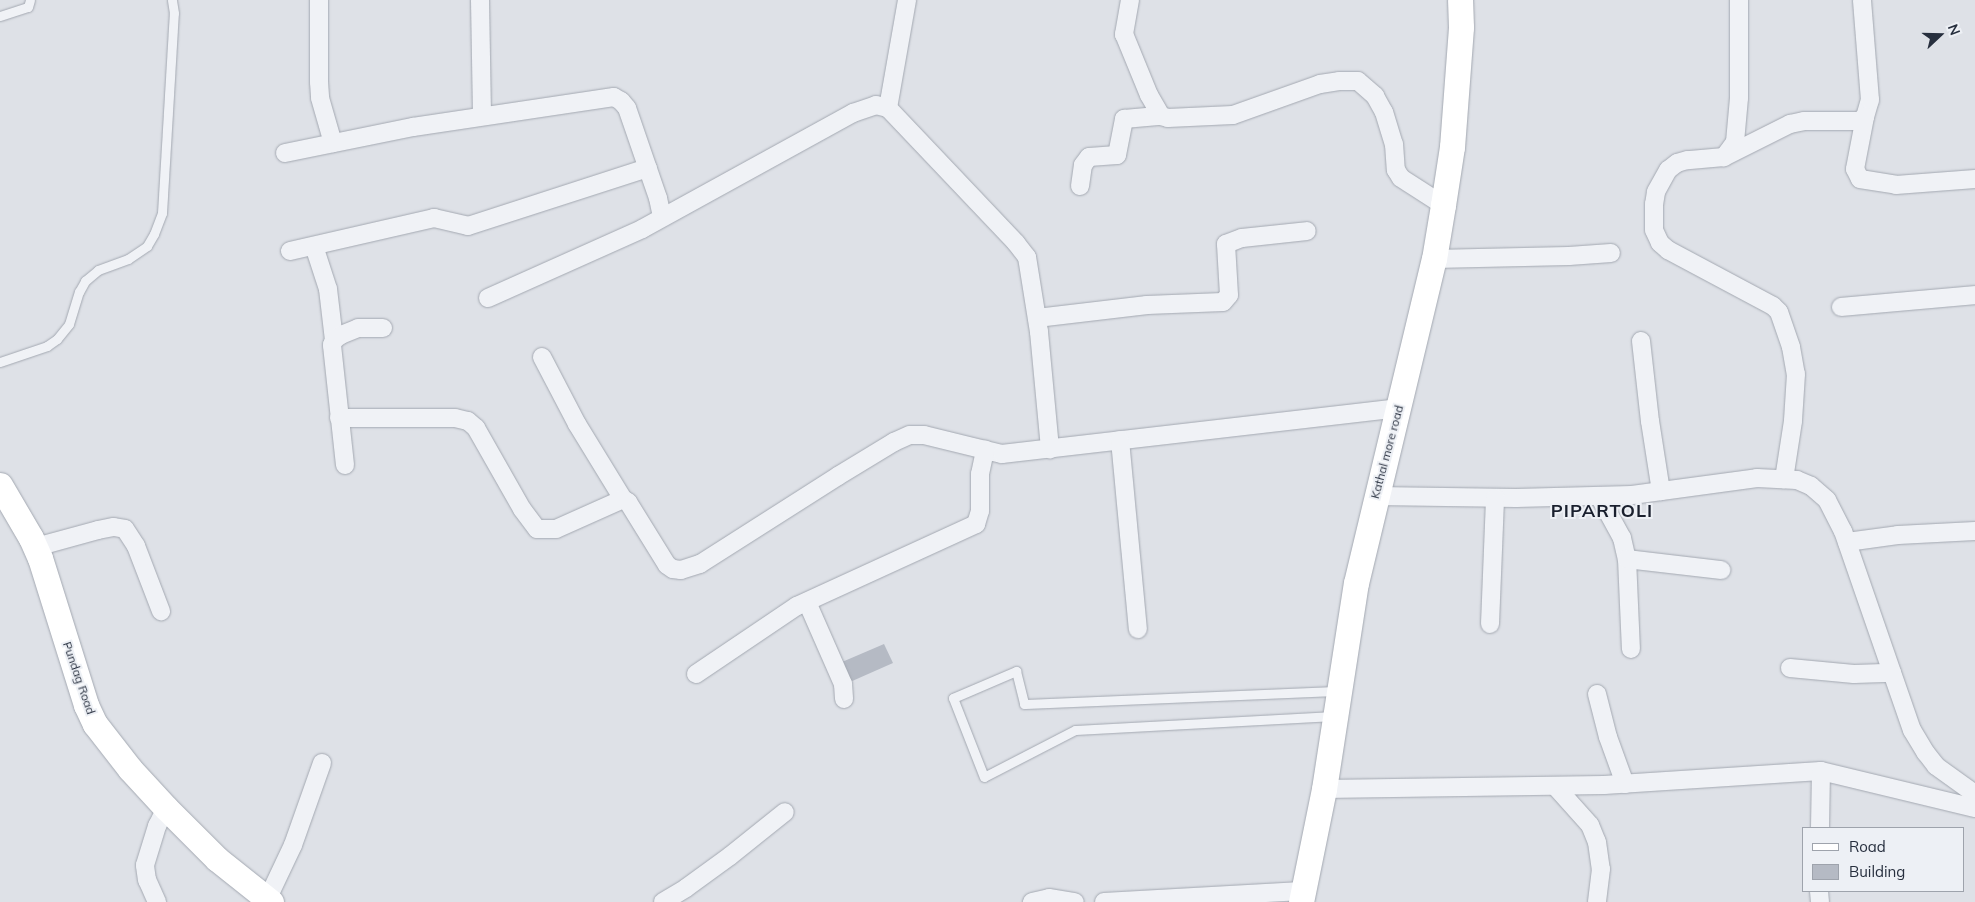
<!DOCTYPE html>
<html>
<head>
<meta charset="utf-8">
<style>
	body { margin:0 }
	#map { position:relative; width:1975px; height:902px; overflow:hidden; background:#dee1e7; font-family:Mulish,sans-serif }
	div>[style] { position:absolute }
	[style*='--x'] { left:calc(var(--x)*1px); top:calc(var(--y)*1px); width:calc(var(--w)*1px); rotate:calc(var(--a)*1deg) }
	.building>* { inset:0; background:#b5bac4 }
	.roads { filter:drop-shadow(0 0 1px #a3a8b1) drop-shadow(0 0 1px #a3a8b1) }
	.lane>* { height:9px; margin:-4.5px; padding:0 4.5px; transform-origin:4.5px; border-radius:4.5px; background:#f0f2f6 }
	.street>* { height:18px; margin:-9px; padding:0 9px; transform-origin:9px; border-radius:9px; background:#f0f2f6 }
	.secondary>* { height:25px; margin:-12.5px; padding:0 12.5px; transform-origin:12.5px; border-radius:12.5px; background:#fff }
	span { translate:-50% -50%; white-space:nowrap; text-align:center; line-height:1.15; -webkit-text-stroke:4px #edf0f5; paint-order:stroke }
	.street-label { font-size:12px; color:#272f3e }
	.district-label { font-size:18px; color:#1a202e; font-weight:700; letter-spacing:1px }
	.legend { position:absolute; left:1802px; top:827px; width:162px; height:65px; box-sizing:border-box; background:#edf0f5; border:1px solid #9ea3ac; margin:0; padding:6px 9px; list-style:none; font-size:15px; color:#272f3e }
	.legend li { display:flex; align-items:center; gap:10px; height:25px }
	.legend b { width:25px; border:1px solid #9ea3ac }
	.north { position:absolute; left:1915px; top:10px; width:50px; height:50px; -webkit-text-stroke:4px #edf0f5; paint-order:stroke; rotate:69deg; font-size:14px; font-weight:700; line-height:20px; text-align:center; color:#272f3e }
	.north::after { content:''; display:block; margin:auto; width:18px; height:22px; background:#272f3e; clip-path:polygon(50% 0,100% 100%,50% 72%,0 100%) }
</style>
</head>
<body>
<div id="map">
	<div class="building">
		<i style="clip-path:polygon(884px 644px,893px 663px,850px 682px,842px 662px)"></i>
	</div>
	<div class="roads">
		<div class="lane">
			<i style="--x:0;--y:16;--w:29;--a:-18"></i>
			<i style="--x:28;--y:7;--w:7;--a:-74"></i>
			<i style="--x:0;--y:362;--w:50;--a:-18.8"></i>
			<i style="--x:47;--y:346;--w:12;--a:-35"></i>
			<i style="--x:57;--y:339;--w:19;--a:-51"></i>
			<i style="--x:69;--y:324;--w:34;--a:-73"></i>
			<i style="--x:79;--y:292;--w:13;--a:-61"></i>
			<i style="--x:85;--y:281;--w:17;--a:-40"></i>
			<i style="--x:98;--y:270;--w:32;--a:-20"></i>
			<i style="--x:128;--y:259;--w:23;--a:-34"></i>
			<i style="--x:147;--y:246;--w:14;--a:-60"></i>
			<i style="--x:154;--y:234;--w:22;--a:-69"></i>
			<i style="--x:162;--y:213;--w:200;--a:-86.6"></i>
			<i style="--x:174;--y:13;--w:13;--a:-99"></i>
			<i style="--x:1334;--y:716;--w:259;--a:176.9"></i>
			<i style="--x:1075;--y:730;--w:102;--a:152.7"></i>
			<i style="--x:984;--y:777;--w:85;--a:-111.4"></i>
			<i style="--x:953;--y:698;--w:69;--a:-23.2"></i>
			<i style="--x:1016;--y:671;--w:34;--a:76"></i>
			<i style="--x:1024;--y:704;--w:313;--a:-2.4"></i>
		</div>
		<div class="street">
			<i style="--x:319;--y:0;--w:82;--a:90"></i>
			<i style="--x:319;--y:82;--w:16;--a:86"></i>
			<i style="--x:320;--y:98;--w:47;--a:73.9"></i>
			<i style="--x:480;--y:0;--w:116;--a:89"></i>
			<i style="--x:1130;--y:0;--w:35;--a:100"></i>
			<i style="--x:1124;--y:34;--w:66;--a:67.7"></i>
			<i style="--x:1149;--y:95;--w:24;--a:60"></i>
			<i style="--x:1161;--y:116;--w:7;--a:16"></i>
			<i style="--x:1168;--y:118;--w:65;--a:-2.6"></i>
			<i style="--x:1233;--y:115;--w:92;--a:-19.6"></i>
			<i style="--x:1320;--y:84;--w:19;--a:-9"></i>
			<i style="--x:1339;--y:81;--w:19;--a:0"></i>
			<i style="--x:1358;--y:81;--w:23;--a:41"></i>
			<i style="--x:1375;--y:96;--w:18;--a:61"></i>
			<i style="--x:1384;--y:112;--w:34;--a:73"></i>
			<i style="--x:1394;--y:144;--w:26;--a:86"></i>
			<i style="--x:1396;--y:170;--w:9;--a:58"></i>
			<i style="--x:1401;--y:178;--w:50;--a:32.7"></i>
			<i style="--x:1739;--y:0;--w:98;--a:90"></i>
			<i style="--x:1739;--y:98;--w:44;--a:95.2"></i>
			<i style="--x:1735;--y:142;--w:19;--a:126"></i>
			<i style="--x:1724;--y:157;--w:37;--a:175"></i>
			<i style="--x:1687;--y:160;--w:10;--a:163"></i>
			<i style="--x:1677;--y:163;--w:11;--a:142"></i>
			<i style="--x:1668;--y:170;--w:25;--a:119"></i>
			<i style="--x:1656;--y:192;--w:12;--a:99"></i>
			<i style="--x:1654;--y:204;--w:26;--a:90"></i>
			<i style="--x:1654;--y:230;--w:14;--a:65"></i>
			<i style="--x:1660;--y:243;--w:11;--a:41"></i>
			<i style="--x:1668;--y:250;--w:119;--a:28.1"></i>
			<i style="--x:1773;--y:306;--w:8;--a:45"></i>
			<i style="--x:1779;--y:312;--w:37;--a:71"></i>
			<i style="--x:1791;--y:347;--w:27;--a:80"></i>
			<i style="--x:1796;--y:374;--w:47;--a:93.7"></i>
			<i style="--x:1793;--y:421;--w:59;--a:98.8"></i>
			<i style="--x:888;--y:108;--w:110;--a:-80"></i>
			<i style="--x:1865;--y:117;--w:53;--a:100.9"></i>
			<i style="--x:1855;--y:169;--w:11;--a:63"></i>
			<i style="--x:1860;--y:179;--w:36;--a:9"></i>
			<i style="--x:1896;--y:185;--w:79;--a:-4.3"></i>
			<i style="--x:285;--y:153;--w:131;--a:-11.5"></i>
			<i style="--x:413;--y:127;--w:203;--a:-8.5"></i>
			<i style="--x:614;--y:97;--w:8;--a:30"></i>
			<i style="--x:621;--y:101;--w:9;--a:49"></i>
			<i style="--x:627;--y:108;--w:95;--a:71"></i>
			<i style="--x:658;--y:198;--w:19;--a:78"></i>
			<i style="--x:1726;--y:156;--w:72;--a:-26.6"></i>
			<i style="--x:1790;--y:124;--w:14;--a:-12"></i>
			<i style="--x:1804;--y:121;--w:55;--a:0"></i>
			<i style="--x:1859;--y:121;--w:7;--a:-34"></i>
			<i style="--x:1865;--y:117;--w:18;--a:-74"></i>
			<i style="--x:1870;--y:100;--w:100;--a:-94.6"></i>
			<i style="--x:1080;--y:186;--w:21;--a:-82"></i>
			<i style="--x:1083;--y:165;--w:10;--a:-53"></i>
			<i style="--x:1089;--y:157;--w:28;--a:-4"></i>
			<i style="--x:1117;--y:155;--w:37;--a:-79"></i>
			<i style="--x:1124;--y:119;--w:37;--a:-5"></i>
			<i style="--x:314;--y:246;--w:45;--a:72"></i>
			<i style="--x:328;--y:289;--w:51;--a:83.3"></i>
			<i style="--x:290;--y:251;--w:148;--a:-12.9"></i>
			<i style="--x:434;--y:218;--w:35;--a:13"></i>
			<i style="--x:468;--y:226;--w:189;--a:-17.9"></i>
			<i style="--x:1434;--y:259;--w:135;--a:-1.3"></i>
			<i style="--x:1569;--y:256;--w:42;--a:-4.1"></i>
			<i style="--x:488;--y:298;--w:169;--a:-24.1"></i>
			<i style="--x:642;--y:229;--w:241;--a:-28.8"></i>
			<i style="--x:853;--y:113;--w:24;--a:-19"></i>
			<i style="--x:876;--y:105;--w:12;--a:14"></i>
			<i style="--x:888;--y:108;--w:186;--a:46.5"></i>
			<i style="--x:1016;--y:243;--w:18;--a:52"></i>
			<i style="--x:1027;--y:257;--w:76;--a:80.9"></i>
			<i style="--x:1039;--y:332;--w:118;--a:84.6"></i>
			<i style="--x:1841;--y:307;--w:135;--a:-5.1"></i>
			<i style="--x:1037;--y:318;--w:111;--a:-6.7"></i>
			<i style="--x:1147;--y:305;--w:76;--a:-2.3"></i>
			<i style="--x:1223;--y:302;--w:9;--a:-49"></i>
			<i style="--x:1229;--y:295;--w:51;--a:-93.4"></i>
			<i style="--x:1226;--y:244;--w:17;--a:-21"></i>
			<i style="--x:1242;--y:238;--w:65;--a:-6.1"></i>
			<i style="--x:1641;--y:341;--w:81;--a:83.6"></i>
			<i style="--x:1650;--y:421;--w:71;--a:81.1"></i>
			<i style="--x:542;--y:357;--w:76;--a:62.4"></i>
			<i style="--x:577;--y:424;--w:88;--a:58.5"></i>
			<i style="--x:339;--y:418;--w:116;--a:0"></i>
			<i style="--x:455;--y:418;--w:13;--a:13"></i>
			<i style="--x:468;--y:421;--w:11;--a:41"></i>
			<i style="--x:476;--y:428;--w:93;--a:60.4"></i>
			<i style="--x:522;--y:509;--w:25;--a:53"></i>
			<i style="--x:537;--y:529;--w:19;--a:0"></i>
			<i style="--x:556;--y:529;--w:73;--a:-24.1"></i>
			<i style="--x:623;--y:499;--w:6;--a:31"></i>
			<i style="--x:628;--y:502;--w:74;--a:58.2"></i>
			<i style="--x:667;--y:565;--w:7;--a:34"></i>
			<i style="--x:673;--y:569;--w:8;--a:7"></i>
			<i style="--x:681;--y:570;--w:20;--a:-18"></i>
			<i style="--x:700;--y:564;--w:164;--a:-32.5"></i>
			<i style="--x:838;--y:476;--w:66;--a:-31.3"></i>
			<i style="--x:894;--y:442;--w:17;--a:-24"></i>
			<i style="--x:910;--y:435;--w:14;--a:0"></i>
			<i style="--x:924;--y:435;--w:80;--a:13.7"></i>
			<i style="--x:1002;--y:454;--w:400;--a:-6.6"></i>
			<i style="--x:1120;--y:440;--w:190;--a:84.6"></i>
			<i style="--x:345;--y:465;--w:121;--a:-96.2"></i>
			<i style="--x:332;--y:345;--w:5;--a:-68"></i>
			<i style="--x:334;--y:340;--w:9;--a:-36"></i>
			<i style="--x:341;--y:335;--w:18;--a:-22"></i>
			<i style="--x:358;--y:328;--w:25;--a:0"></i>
			<i style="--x:1375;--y:496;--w:141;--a:0.8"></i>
			<i style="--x:1516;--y:498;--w:116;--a:-1.5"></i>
			<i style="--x:1632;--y:495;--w:126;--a:-7.7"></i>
			<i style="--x:1757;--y:478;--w:40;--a:2.9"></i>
			<i style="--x:1797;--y:480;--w:15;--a:23"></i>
			<i style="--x:1811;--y:486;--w:21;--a:41"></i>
			<i style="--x:1827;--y:500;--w:35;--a:63"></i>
			<i style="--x:1843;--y:531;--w:211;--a:70.9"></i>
			<i style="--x:1912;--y:730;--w:27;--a:59"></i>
			<i style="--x:1926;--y:753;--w:16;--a:52"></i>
			<i style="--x:1936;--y:766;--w:48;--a:35.7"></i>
			<i style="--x:1599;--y:496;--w:48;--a:61.3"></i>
			<i style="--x:1622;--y:538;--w:22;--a:77"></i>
			<i style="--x:1627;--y:559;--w:90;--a:87.5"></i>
			<i style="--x:1847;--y:542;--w:51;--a:-7.8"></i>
			<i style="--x:1898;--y:535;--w:77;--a:-3"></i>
			<i style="--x:36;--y:547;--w:64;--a:-15.3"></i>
			<i style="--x:98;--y:530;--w:16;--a:-11"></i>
			<i style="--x:114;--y:527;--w:11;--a:10"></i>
			<i style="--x:125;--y:529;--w:20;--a:57"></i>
			<i style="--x:136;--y:546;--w:70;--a:69"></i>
			<i style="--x:1627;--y:559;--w:95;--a:6.7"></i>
			<i style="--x:807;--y:602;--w:90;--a:66.3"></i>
			<i style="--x:843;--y:684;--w:15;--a:86"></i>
			<i style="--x:1490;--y:624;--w:126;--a:-87.7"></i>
			<i style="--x:1790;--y:668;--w:64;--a:5.4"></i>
			<i style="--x:1854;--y:674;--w:38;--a:-2"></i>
			<i style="--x:696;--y:674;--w:122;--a:-34"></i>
			<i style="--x:797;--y:606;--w:197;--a:-24.6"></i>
			<i style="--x:976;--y:524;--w:14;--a:-73"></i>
			<i style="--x:980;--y:511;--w:37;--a:-90"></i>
			<i style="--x:980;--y:474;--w:25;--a:-78"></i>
			<i style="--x:1597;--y:694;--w:44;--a:75.7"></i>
			<i style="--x:1608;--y:737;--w:50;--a:70.1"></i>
			<i style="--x:1555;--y:786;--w:52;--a:48.1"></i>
			<i style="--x:1590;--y:825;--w:18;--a:68"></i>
			<i style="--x:1597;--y:842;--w:27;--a:82"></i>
			<i style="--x:1601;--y:869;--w:33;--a:97"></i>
			<i style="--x:1324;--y:789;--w:280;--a:-0.8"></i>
			<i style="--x:1604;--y:785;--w:217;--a:-3.7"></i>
			<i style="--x:1820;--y:828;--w:57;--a:-89"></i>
			<i style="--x:1821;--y:771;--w:158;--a:13.5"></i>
			<i style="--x:1819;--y:891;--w:11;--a:85"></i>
			<i style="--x:267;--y:900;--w:61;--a:-64.7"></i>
			<i style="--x:293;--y:845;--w:87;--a:-70.5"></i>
			<i style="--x:157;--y:902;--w:24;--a:-114"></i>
			<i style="--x:147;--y:880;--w:15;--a:-98"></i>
			<i style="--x:145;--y:865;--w:41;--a:-72.9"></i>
			<i style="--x:157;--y:826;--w:20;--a:-63"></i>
			<i style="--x:663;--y:902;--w:27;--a:-31"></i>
			<i style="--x:686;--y:888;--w:54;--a:-36"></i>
			<i style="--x:730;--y:856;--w:70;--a:-38.7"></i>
			<i style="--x:1032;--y:902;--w:17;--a:-13"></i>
			<i style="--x:1049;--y:898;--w:26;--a:9"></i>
			<i style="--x:1104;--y:902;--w:198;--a:-3.2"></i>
		</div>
		<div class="secondary">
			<i style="--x:0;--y:485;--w:61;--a:59.7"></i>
			<i style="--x:31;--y:538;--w:22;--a:66"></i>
			<i style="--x:40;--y:558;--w:154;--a:72.6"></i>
			<i style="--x:86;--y:705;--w:21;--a:65"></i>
			<i style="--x:95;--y:724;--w:57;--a:52.1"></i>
			<i style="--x:130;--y:769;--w:53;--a:47.3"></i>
			<i style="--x:166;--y:808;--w:72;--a:45"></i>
			<i style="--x:217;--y:859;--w:69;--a:38.5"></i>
			<i style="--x:1301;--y:902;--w:115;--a:-78.5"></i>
			<i style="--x:1324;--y:789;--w:208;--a:-81.2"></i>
			<i style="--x:1356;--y:583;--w:333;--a:-76.5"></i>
			<i style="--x:1434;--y:259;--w:55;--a:-80.5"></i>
			<i style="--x:1443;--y:205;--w:59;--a:-81.2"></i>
			<i style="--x:1452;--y:147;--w:120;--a:-85.7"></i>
			<i style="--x:1461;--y:27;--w:27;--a:-92"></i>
		</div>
	</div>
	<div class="street-label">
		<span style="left:1387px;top:452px;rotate:-75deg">Kathal more road</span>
		<span style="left:79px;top:678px;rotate:71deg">Pundag Road</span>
	</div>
	<div class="district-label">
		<span style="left:1602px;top:511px">PIPARTOLI</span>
	</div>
	<ul class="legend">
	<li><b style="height:6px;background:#fff"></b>Road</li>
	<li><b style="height:14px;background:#b5bac4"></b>Building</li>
	</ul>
	<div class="north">N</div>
</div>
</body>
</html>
